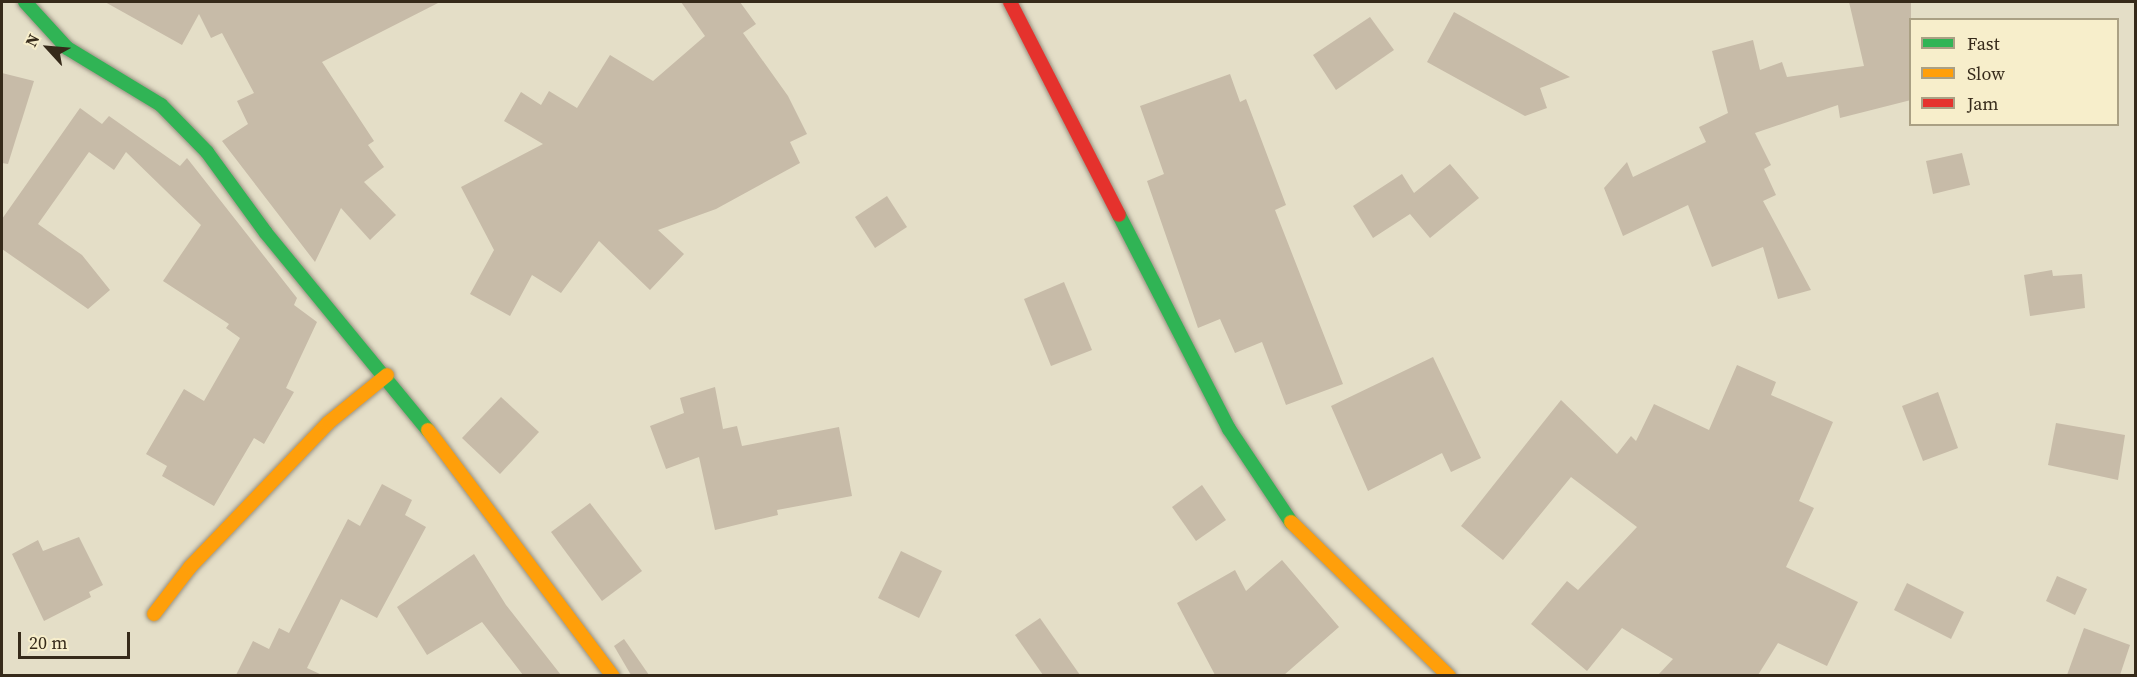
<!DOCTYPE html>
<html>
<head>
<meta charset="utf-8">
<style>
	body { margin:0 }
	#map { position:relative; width:2137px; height:677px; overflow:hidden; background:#e4dec7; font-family:"Source Serif 4",serif }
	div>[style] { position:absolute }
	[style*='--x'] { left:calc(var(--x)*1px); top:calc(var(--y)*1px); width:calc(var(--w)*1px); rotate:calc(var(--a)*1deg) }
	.building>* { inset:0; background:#c7bba8 }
	.roads { filter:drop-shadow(0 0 2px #989181) drop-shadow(0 0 2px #989181) }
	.fast>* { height:14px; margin:-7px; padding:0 7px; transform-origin:7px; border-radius:7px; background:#30b455 }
	.slow>* { height:14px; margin:-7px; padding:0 7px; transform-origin:7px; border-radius:7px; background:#ff9f0a }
	.jam>* { height:14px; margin:-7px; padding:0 7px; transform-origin:7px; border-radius:7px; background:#e5322d }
	span { translate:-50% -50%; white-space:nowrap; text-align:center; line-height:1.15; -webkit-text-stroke:5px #f7eecb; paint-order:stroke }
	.frame { position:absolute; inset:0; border:3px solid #362a1a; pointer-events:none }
	.legend { position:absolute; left:1909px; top:18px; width:210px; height:108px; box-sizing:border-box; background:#f7eecb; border:2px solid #aaa084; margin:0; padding:8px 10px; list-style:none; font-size:18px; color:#362a1a }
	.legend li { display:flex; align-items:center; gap:12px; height:30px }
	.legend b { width:30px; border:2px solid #aaa084 }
	.north { position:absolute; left:18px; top:18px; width:60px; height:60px; -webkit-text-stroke:4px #f7eecb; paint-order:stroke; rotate:296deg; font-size:16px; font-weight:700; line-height:24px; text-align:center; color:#362a1a }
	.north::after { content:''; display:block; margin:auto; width:21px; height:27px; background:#362a1a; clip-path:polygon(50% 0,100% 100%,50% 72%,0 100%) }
	.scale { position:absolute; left:18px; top:632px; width:112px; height:27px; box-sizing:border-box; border:3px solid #362a1a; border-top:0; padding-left:8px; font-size:18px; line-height:21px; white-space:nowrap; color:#362a1a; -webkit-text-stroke:4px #f7eecb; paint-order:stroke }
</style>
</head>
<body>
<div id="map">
	<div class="building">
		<i style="clip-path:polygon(105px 2px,440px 2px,322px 62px,374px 141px,368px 145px,384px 167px,364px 182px,396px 215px,370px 240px,341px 208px,315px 262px,222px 141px,248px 124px,237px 101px,254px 93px,222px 33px,211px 38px,199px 14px,182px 45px)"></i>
		<i style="clip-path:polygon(681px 2px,740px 2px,756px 24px,743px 33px,788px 96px,807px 134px,790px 142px,800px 163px,716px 209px,658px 230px,684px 254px,650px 290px,599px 241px,561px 293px,532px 275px,510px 316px,470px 294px,494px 250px,461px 187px,543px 144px,504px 121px,521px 92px,541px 105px,549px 91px,577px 108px,610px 55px,653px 81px,705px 36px)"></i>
		<i style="clip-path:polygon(1849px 2px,1911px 2px,1911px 100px,1840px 118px,1838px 105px,1755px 133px,1771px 165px,1764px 169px,1776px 195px,1763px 201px,1811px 290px,1778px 299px,1763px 247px,1712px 267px,1688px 205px,1623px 236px,1604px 188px,1627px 162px,1633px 177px,1706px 142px,1699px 127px,1728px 113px,1712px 51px,1753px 40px,1760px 70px,1782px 62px,1787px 77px,1864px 66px)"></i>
		<i style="clip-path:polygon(1454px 12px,1570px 77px,1540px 88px,1547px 108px,1525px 116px,1427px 62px)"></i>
		<i style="clip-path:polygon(1370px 17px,1394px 50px,1336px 90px,1313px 55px)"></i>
		<i style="clip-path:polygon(2px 73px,34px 81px,8px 164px,2px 163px)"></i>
		<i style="clip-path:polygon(1230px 74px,1240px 102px,1246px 99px,1286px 205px,1275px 210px,1343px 384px,1286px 405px,1262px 342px,1235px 353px,1220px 319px,1198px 328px,1147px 181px,1164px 174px,1140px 106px)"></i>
		<i style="clip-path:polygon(80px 108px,102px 124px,109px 116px,180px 166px,187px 158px,297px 298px,294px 305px,317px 322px,286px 388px,294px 392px,264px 444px,254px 438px,214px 506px,162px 476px,167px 466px,146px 454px,184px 389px,204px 401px,240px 338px,226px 328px,229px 324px,163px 281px,201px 225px,126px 152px,114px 170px,89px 152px,38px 224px,82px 255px,110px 290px,88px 309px,2px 249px,2px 219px)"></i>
		<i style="clip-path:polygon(1962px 153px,1970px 185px,1933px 194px,1926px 161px)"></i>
		<i style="clip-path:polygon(1450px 164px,1479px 198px,1430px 238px,1410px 214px,1373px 238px,1353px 206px,1402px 174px,1414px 193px)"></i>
		<i style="clip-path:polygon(887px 196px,907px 227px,875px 248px,855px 217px)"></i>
		<i style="clip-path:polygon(2052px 270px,2053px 276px,2082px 274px,2085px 308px,2030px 316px,2024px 275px)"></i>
		<i style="clip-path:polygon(1064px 282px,1092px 350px,1051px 366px,1024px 299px)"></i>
		<i style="clip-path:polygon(1433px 357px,1481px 458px,1451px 472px,1442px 453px,1368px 491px,1331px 406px)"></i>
		<i style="clip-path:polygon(1737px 365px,1776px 382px,1771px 395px,1833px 422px,1799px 501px,1814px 508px,1786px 567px,1858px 602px,1827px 666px,1778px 643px,1758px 675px,1658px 675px,1673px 659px,1622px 628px,1587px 671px,1531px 624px,1567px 581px,1578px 590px,1637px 527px,1571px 477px,1503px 560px,1461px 526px,1561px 400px,1617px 454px,1631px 436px,1636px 441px,1654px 404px,1709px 430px)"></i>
		<i style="clip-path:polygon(715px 387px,723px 429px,737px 426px,742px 446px,839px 427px,852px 496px,777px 510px,778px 515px,715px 530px,699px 457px,666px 469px,650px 426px,684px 413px,680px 398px)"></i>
		<i style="clip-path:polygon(1938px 392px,1958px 448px,1923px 461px,1902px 406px)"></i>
		<i style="clip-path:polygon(501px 397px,539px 432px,500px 474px,462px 438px)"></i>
		<i style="clip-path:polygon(2056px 423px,2125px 435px,2118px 480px,2048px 465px)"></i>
		<i style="clip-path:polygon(382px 484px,412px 500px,405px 515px,426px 527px,377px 618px,341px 599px,307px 668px,322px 675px,236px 675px,253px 641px,269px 649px,279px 628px,289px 633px,348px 519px,360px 526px)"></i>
		<i style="clip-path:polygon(1202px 485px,1226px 520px,1196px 541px,1172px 507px)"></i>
		<i style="clip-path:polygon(590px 503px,642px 571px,602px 601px,551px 532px)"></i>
		<i style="clip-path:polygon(79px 537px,103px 585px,89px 592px,91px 597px,44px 621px,12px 554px,38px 540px,43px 551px)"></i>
		<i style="clip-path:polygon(901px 551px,942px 571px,919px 618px,878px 598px)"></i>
		<i style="clip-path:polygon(474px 554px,506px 605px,561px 675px,523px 675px,482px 622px,427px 655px,397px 607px)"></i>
		<i style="clip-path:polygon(1282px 560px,1339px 627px,1284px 675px,1215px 675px,1177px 603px,1235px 570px,1246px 591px)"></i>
		<i style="clip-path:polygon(2057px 576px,2087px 589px,2075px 615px,2046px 601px)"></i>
		<i style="clip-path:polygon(1907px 583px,1964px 612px,1951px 639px,1894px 610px)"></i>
		<i style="clip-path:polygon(1040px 618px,1080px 675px,1043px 675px,1015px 635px)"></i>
		<i style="clip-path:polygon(2084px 628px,2130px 645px,2120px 675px,2067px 675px)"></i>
		<i style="clip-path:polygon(624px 639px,649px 675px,631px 675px,614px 646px)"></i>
	</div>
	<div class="roads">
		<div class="fast">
			<i style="--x:25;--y:2;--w:62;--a:47.6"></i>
			<i style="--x:67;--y:48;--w:110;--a:31.2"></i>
			<i style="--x:161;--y:105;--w:66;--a:45.6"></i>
			<i style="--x:207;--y:152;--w:100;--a:53.9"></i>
			<i style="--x:266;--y:233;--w:255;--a:50.6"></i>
			<i style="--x:1119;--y:215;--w:241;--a:62.8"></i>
			<i style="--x:1229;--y:429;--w:112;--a:56.3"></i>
		</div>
		<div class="slow">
			<i style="--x:428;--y:430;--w:308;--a:53.1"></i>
			<i style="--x:1291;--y:522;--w:221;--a:44.3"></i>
			<i style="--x:154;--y:614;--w:59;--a:-52.5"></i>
			<i style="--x:190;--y:567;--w:199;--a:-46.2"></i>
			<i style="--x:328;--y:423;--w:76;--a:-39.1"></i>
		</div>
		<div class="jam">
			<i style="--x:1010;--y:2;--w:239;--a:62.9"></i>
		</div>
	</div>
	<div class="frame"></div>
	<ul class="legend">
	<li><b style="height:8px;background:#30b455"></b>Fast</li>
	<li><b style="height:8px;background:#ff9f0a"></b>Slow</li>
	<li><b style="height:8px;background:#e5322d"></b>Jam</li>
	</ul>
	<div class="north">N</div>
	<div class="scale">20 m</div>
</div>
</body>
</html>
